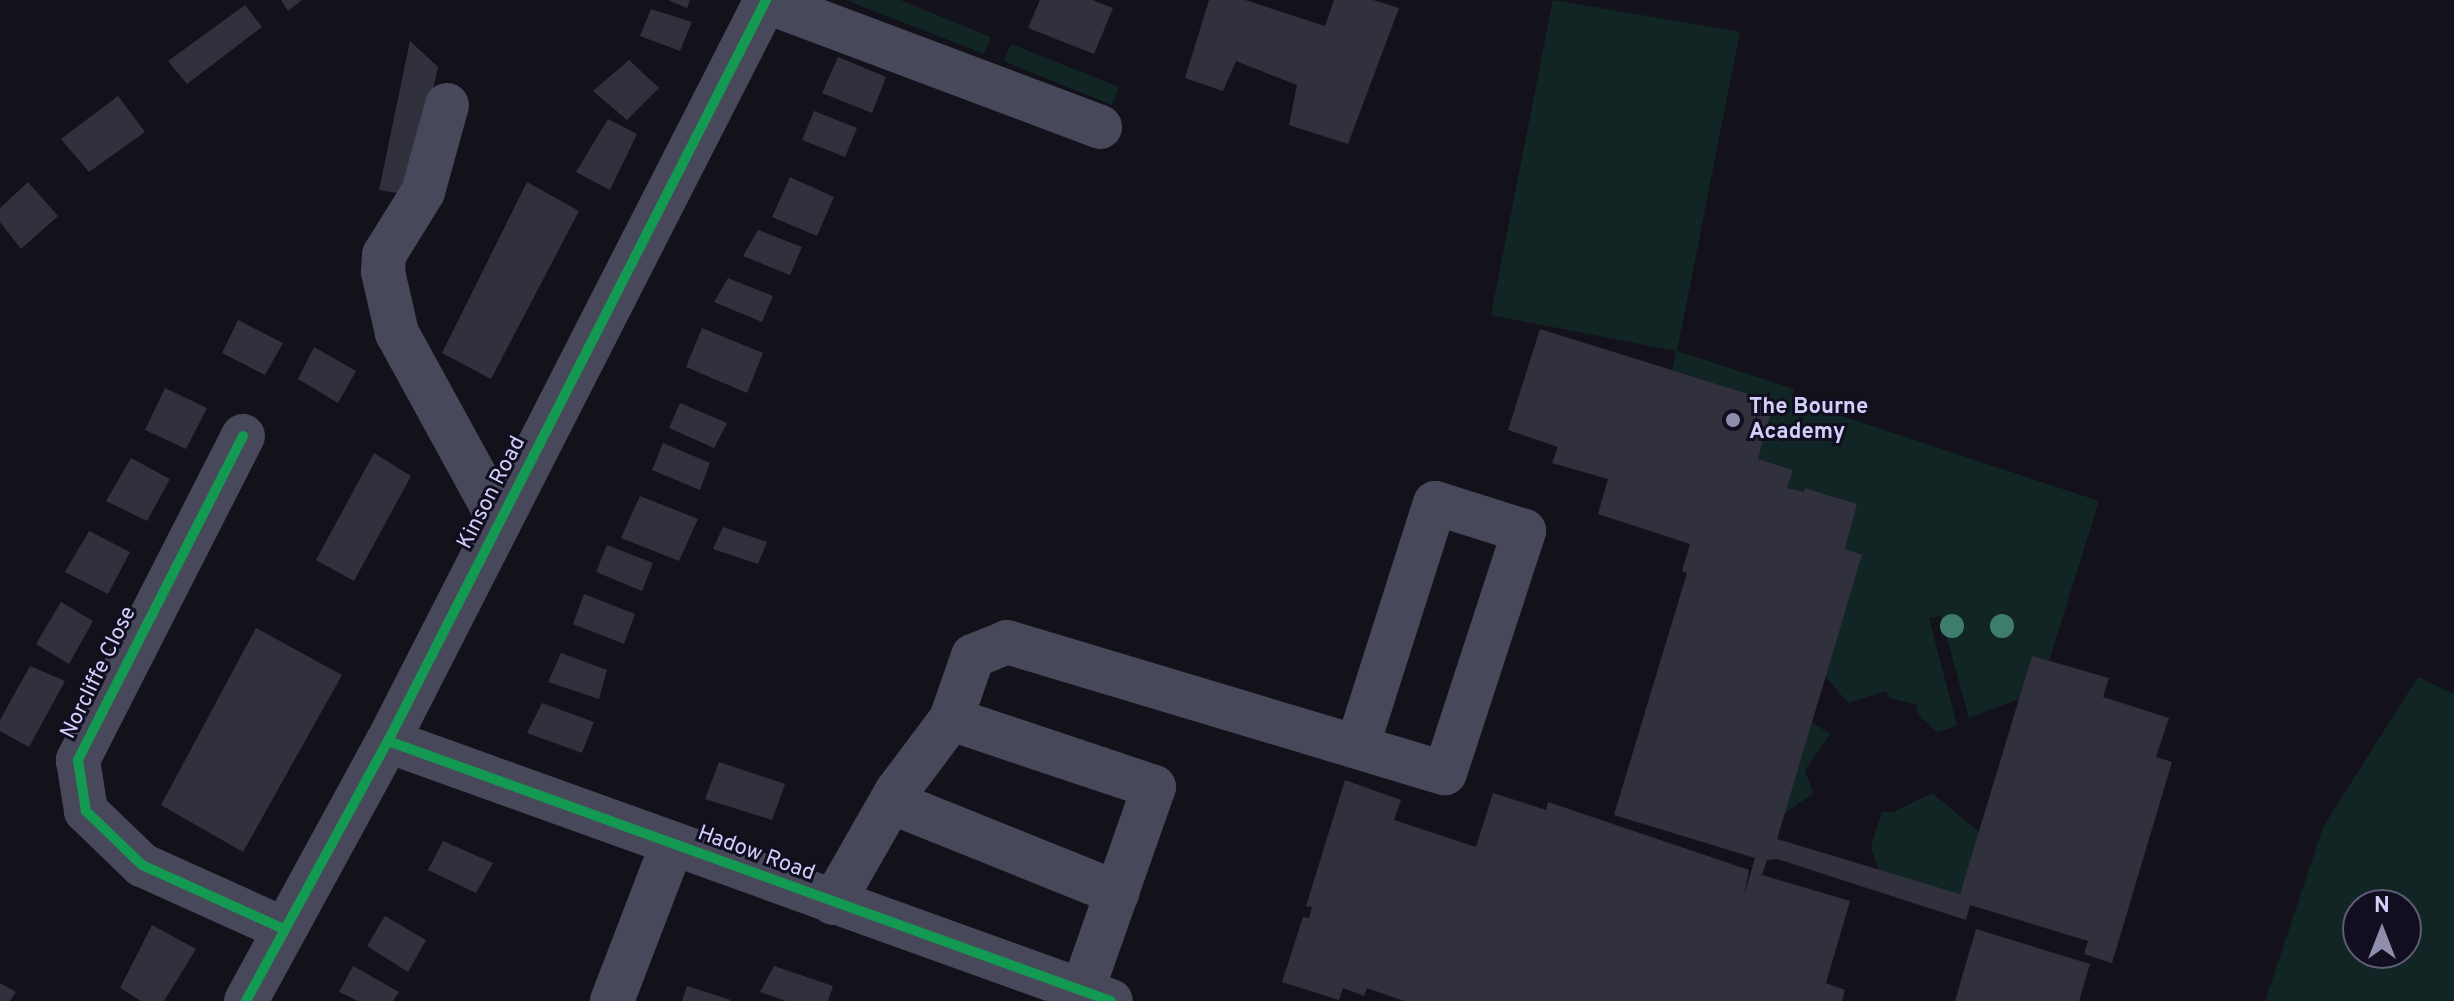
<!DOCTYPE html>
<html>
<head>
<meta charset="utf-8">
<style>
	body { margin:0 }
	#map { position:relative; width:2454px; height:1001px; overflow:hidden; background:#13121b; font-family:Overpass,sans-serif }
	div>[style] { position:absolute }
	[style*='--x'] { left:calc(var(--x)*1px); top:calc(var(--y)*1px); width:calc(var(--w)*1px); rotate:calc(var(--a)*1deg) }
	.green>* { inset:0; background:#122525 }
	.building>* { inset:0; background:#31303d }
	.minor>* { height:44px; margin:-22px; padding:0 22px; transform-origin:22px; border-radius:22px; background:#48485b }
	.cycleway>* { height:10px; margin:-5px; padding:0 5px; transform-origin:5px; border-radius:5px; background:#139951 }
	.trees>* { width:24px; height:24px; margin:-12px; border-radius:50%; background:#3e7d6e }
	.dots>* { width:22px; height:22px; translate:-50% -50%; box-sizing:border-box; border:4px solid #100e1f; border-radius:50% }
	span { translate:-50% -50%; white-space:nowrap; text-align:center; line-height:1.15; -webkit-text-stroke:6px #100e1f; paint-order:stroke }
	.poi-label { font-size:22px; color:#d2d0fb; font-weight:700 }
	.left { translate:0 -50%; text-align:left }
	.street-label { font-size:22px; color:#d2d0fb }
	.north { position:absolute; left:2342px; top:889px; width:80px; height:80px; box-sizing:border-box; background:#100e1f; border:2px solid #5e5c77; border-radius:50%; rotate:0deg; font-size:22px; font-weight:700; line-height:32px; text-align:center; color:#d2d0fb }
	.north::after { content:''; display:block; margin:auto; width:28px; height:36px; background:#8f8ead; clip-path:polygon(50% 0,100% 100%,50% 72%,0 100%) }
</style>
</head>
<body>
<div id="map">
	<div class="green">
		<i style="clip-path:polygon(846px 0,900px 0,991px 37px,984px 54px)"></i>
		<i style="clip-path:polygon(1553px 0,1740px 32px,1677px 351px,1794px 389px,1793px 400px,2099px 501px,2049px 661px,2032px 656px,2019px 699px,1969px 718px,1941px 616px,1929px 618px,1957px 726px,1937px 732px,1916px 712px,1918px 705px,1889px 698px,1886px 691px,1848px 703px,1825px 676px,1862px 556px,1845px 549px,1857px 504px,1806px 488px,1804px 492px,1787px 488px,1793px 470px,1758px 459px,1774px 402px,1672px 370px,1676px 351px,1491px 315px)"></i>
		<i style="clip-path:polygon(1011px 44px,1119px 87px,1112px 105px,1004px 61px)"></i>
		<i style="clip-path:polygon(evenodd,2418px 677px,2454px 694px,2454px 1001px,2265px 1001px,2323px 827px,2418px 677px,2358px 905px,2406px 905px,2406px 953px,2358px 953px,2358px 905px)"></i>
		<i style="clip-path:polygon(1812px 722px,1830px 734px,1805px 770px,1813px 793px,1784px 814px)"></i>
		<i style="clip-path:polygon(1932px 793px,1979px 832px,1960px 894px,1879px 870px,1871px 847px,1882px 811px,1892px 813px)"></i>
	</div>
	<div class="building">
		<i style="clip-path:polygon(281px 0,302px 0,288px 11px)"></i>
		<i style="clip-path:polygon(668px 0,690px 0,687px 8px)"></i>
		<i style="clip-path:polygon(1040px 0,1092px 0,1113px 8px,1094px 54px,1028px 28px)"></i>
		<i style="clip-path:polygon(1209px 0,1245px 0,1325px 26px,1334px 0,1373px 0,1399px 8px,1348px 144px,1289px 125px,1297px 85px,1236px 61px,1223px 91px,1185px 78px)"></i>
		<i style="clip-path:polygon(245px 5px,262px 27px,187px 84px,168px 61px)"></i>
		<i style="clip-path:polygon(651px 9px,692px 22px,680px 51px,640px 36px)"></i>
		<i style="clip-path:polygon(410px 41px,438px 67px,409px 195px,379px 190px)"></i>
		<i style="clip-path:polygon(838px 57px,886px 77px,872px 113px,822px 93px)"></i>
		<i style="clip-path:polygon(629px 60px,659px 88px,627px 120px,593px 91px)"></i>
		<i style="clip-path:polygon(118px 96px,145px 132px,89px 172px,61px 139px)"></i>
		<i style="clip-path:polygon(814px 111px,857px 128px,845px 157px,802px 140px)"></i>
		<i style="clip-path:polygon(608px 119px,637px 134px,610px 190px,576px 172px)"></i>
		<i style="clip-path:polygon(790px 177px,834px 197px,817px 236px,772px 217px)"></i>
		<i style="clip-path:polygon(28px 182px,58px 216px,21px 249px,0 222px,0 208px)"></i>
		<i style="clip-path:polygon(527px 182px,579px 211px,491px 379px,442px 353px)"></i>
		<i style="clip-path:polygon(758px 230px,802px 247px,790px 275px,743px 256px)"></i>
		<i style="clip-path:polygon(728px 278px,773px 296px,762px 322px,714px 302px)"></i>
		<i style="clip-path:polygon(238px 320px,283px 343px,265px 375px,222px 353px)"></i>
		<i style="clip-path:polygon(702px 328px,763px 353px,747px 393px,686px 367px)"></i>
		<i style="clip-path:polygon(1540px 329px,1774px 402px,1758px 459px,1793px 470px,1787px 488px,1804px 492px,1805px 488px,1857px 504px,1845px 549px,1862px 555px,1777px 839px,1960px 894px,2032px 656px,2109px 678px,2103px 697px,2169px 718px,2156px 757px,2172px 762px,2112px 963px,2084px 954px,2088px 941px,1970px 905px,1966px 920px,1777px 859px,1767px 860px,1762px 875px,1850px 901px,1826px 983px,1845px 990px,1842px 1001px,1404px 1001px,1367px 988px,1364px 996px,1343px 988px,1339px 1000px,1282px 982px,1303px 917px,1309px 918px,1312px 907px,1306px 906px,1345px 780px,1401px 800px,1394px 820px,1476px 847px,1493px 793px,1546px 810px,1548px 802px,1749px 870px,1744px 896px,1755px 858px,1614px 815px,1687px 573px,1682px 571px,1690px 544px,1598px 514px,1608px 479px,1552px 463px,1558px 447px,1508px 430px)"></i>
		<i style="clip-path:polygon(314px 347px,356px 371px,338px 403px,298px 379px)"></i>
		<i style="clip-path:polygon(165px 388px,207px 408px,186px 449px,145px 430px)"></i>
		<i style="clip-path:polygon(680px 403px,727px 423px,714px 448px,669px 428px)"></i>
		<i style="clip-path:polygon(663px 443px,710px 463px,700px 490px,652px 470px)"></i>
		<i style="clip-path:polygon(374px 453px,411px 476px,354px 581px,316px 560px)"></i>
		<i style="clip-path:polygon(131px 458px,170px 479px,147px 521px,106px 501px)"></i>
		<i style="clip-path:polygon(640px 496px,698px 519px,679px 561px,621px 538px)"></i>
		<i style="clip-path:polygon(723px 527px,767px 542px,758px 564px,713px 549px)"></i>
		<i style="clip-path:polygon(89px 531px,130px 552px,108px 594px,65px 572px)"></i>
		<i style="clip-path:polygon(607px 545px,653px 563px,642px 591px,596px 572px)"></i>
		<i style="clip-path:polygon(584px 594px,635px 614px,624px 644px,573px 624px)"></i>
		<i style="clip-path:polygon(61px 602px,93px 621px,69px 664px,36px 644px)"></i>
		<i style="clip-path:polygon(256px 628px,342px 675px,243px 852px,161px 805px)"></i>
		<i style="clip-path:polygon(561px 653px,607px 670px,599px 699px,548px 682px)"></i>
		<i style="clip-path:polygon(30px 666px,65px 681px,29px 747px,0 731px,0 720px)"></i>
		<i style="clip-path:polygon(542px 703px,594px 722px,582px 753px,527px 733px)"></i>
		<i style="clip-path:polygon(719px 762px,785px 784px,772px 820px,705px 799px)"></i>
		<i style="clip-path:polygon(443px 841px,493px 863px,476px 893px,428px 870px)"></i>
		<i style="clip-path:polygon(385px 916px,426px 940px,408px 972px,367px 946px)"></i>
		<i style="clip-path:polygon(152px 925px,196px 949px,164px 1001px,141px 1001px,120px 988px)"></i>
		<i style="clip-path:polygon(1976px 929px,2090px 964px,2079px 1001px,1955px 1001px)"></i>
		<i style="clip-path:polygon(353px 966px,399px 992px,393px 1001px,358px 1001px,339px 992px)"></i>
		<i style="clip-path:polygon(774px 966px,833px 986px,828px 1001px,786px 1001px,760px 992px)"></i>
		<i style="clip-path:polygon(0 983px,16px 992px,10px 1001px,0 1001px)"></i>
		<i style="clip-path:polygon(687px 986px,731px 1000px,730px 1001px,682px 1001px)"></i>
	</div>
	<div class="minor">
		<i style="--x:765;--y:1;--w:358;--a:20.6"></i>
		<i style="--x:447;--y:105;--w:90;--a:105.4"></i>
		<i style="--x:423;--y:192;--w:74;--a:121.8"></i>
		<i style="--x:384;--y:255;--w:17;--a:93"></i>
		<i style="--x:383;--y:272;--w:63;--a:77.1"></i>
		<i style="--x:397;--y:333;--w:214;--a:61.3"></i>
		<i style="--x:243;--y:436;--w:364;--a:117"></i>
		<i style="--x:78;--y:760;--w:52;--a:81.1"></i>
		<i style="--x:86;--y:811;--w:78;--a:44"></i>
		<i style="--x:142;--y:865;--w:156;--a:24.3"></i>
		<i style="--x:951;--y:719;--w:67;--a:-70.8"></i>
		<i style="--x:973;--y:656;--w:37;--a:-22"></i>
		<i style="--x:1007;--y:642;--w:457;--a:16.7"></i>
		<i style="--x:1445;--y:773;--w:255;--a:-71.9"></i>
		<i style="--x:1524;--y:531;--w:93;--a:-162.5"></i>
		<i style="--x:1435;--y:503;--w:254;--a:107.7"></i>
		<i style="--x:388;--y:741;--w:768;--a:19.78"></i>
		<i style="--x:891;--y:802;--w:244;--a:21.9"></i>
		<i style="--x:833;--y:903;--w:129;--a:-60.3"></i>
		<i style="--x:897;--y:791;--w:90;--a:-53.1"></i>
		<i style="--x:951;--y:719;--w:214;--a:18.5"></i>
		<i style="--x:1154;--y:787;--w:216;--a:109.4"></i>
		<i style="--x:246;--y:1001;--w:296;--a:-61.4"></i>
		<i style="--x:388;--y:741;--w:832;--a:-62.97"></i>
		<i style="--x:612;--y:1001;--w:167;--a:-69"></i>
	</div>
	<div class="cycleway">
		<i style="--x:243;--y:436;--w:364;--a:117"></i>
		<i style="--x:78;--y:760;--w:52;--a:81.1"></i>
		<i style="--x:86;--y:811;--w:78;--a:44"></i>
		<i style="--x:142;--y:865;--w:156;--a:24.3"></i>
		<i style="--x:388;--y:741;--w:768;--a:19.78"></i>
		<i style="--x:246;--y:1001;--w:296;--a:-61.4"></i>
		<i style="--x:388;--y:741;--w:832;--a:-62.97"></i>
	</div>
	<div class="trees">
		<i style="left:1952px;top:626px"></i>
		<i style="left:2002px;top:626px"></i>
	</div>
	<div class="dots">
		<i style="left:1733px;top:420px;background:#8f8ead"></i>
	</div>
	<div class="poi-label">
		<span class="left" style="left:1749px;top:420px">The Bourne<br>Academy</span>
	</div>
	<div class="street-label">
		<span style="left:492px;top:493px;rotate:-63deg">Kinson Road</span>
		<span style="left:99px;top:673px;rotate:-64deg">Norcliffe Close</span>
		<span style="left:756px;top:854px;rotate:20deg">Hadow Road</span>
	</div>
	<div class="north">N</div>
</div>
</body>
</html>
